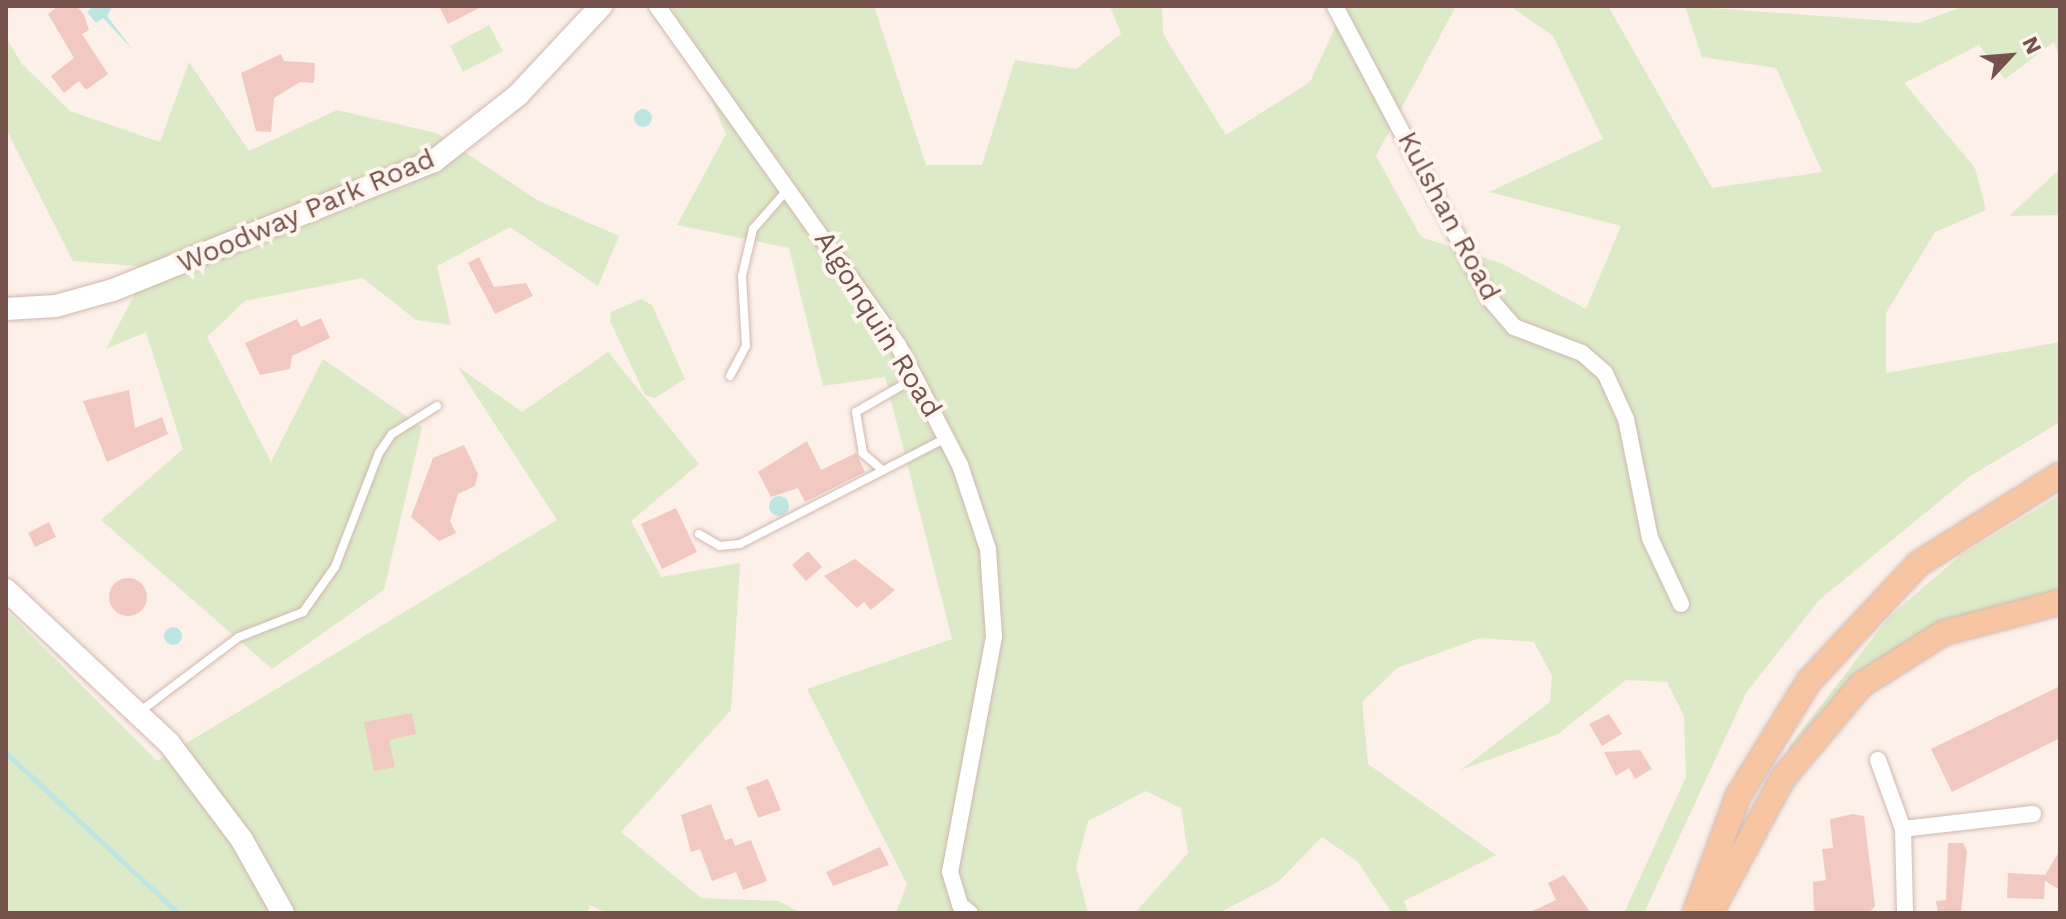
<!DOCTYPE html>
<html>
<head>
<meta charset="utf-8">
<style>
	body { margin:0 }
	#map { position:relative; width:2066px; height:919px; overflow:hidden; background:#fcf0e8; font-family:"Work Sans",sans-serif }
	div>[style] { position:absolute }
	[style*='--x'] { left:calc(var(--x)*1px); top:calc(var(--y)*1px); width:calc(var(--w)*1px); rotate:calc(var(--a)*1deg) }
	.green>* { inset:0; background:#ddeac7 }
	.water>* { inset:0; background:#bde5e2 }
	.round { border-radius:50% }
	.stream>* { height:5px; margin:-2.5px; padding:0 2.5px; transform-origin:2.5px; border-radius:2.5px; background:#bde5e2 }
	.building>* { inset:0; background:#f1c9c0 }
	.roads { filter:drop-shadow(0 0 2px #d0b8b0) drop-shadow(0 0 2px #d0b8b0) }
	.lane>* { height:8px; margin:-4px; padding:0 4px; transform-origin:4px; border-radius:4px; background:#fff }
	.street>* { height:16px; margin:-8px; padding:0 8px; transform-origin:8px; border-radius:8px; background:#fff }
	.secondary>* { height:22px; margin:-11px; padding:0 11px; transform-origin:11px; border-radius:11px; background:#fff }
	.primary>* { height:24px; margin:-12px; padding:0 12px; transform-origin:12px; border-radius:12px; background:#f8c5a3 }
	span { translate:-50% -50%; white-space:nowrap; text-align:center; line-height:1.15; -webkit-text-stroke:8px #fef5ef; paint-order:stroke }
	.street-label { font-size:28px; color:#76524c }
	.frame { position:absolute; inset:0; border:8px solid #76524c; pointer-events:none }
	.north { position:absolute; left:1970px; top:16px; width:80px; height:80px; -webkit-text-stroke:6px #fef5ef; paint-order:stroke; rotate:64deg; font-size:22px; font-weight:700; line-height:32px; text-align:center; color:#76524c }
	.north::after { content:''; display:block; margin:auto; width:28px; height:36px; background:#76524c; clip-path:polygon(50% 0,100% 100%,50% 72%,0 100%) }
</style>
</head>
<body>
<div id="map">
	<div class="green">
		<i style="clip-path:polygon(671px 6px,874px 6px,926px 165px,982px 165px,1015px 60px,1076px 69px,1121px 34px,1110px 6px,1162px 6px,1163px 34px,1226px 135px,1310px 82px,1345px 6px,1456px 6px,1376px 156px,1421px 237px,1503px 264px,1586px 309px,1621px 226px,1489px 192px,1603px 139px,1553px 36px,1510px 6px,1608px 6px,1712px 188px,1822px 172px,1776px 68px,1702px 57px,1685px 6px,1918px 23px,1965px 6px,2060px 6px,2060px 59px,2054px 42px,2005px 79px,1979px 45px,1904px 83px,1975px 168px,1986px 210px,1935px 232px,1886px 313px,1886px 373px,2060px 342px,2060px 422px,1969px 477px,1819px 600px,1746px 693px,1644px 913px,1624px 913px,1686px 777px,1684px 716px,1667px 682px,1626px 680px,1558px 734px,1461px 770px,1550px 702px,1552px 676px,1534px 642px,1480px 638px,1397px 668px,1362px 702px,1368px 764px,1496px 855px,1404px 901px,1408px 913px,1392px 913px,1357px 861px,1322px 837px,1278px 882px,1219px 913px,1135px 913px,1188px 853px,1181px 808px,1146px 791px,1088px 821px,1076px 867px,1088px 913px,896px 913px,907px 884px,807px 689px,952px 639px,885px 377px,823px 386px,789px 248px,677px 225px,726px 134px)"></i>
		<i style="clip-path:polygon(489px 25px,503px 51px,463px 72px,450px 46px)"></i>
		<i style="clip-path:polygon(6px 37px,21px 63px,70px 111px,160px 142px,189px 62px,249px 151px,337px 110px,436px 133px,537px 200px,619px 236px,598px 286px,510px 227px,437px 266px,451px 325px,416px 320px,363px 278px,245px 301px,207px 337px,271px 462px,323px 359px,422px 427px,384px 590px,272px 669px,101px 520px,183px 449px,146px 332px,106px 349px,149px 267px,73px 261px,6px 129px)"></i>
		<i style="clip-path:polygon(2060px 169px,2060px 215px,2009px 216px)"></i>
		<i style="clip-path:polygon(641px 299px,652px 305px,685px 379px,655px 398px,645px 395px,610px 321px,611px 312px)"></i>
		<i style="clip-path:polygon(608px 352px,699px 464px,631px 521px,661px 577px,740px 563px,731px 710px,621px 832px,701px 898px,778px 901px,802px 913px,607px 913px,590px 905px,587px 913px,6px 913px,6px 610px,157px 761px,557px 520px,457px 366px,522px 412px)"></i>
		<i style="clip-path:polygon(2060px 495px,2060px 594px,1969px 614px,1794px 750px,1788px 748px,1890px 616px,1961px 555px)"></i>
	</div>
	<div class="water">
		<i style="clip-path:polygon(93px 6px,113px 6px,107px 16px,133px 50px,103px 18px,96px 23px,87px 12px)"></i>
		<i class="round" style="left:634px;top:109px;width:18px;height:18px"></i>
		<i class="round" style="left:769px;top:496px;width:20px;height:20px"></i>
		<i class="round" style="left:164px;top:627px;width:18px;height:18px"></i>
	</div>
	<div class="stream">
		<i style="--x:6;--y:753;--w:235;--a:42.9"></i>
	</div>
	<div class="building">
		<i style="clip-path:polygon(58px 6px,77px 6px,84px 15px,89px 30px,82px 34px,108px 74px,86px 90px,79px 81px,64px 93px,51px 76px,74px 58px,48px 14px)"></i>
		<i style="clip-path:polygon(439px 6px,483px 6px,448px 24px)"></i>
		<i style="clip-path:polygon(281px 54px,284px 61px,315px 63px,314px 83px,300px 82px,274px 98px,271px 132px,256px 131px,241px 73px)"></i>
		<i style="clip-path:polygon(479px 257px,494px 287px,526px 283px,533px 296px,495px 314px,468px 263px)"></i>
		<i style="clip-path:polygon(321px 318px,330px 338px,292px 356px,290px 369px,260px 375px,245px 343px,297px 319px,301px 327px)"></i>
		<i style="clip-path:polygon(129px 390px,135px 428px,162px 417px,168px 434px,107px 462px,83px 401px)"></i>
		<i style="clip-path:polygon(807px 441px,821px 470px,856px 453px,865px 472px,805px 502px,798px 488px,771px 497px,758px 472px)"></i>
		<i style="clip-path:polygon(464px 445px,478px 474px,475px 486px,458px 494px,450px 521px,456px 533px,439px 541px,411px 517px,433px 458px)"></i>
		<i style="clip-path:polygon(676px 508px,697px 552px,662px 569px,641px 524px)"></i>
		<i style="clip-path:polygon(49px 522px,56px 537px,35px 547px,28px 533px)"></i>
		<i style="clip-path:polygon(808px 551px,822px 567px,806px 581px,792px 565px)"></i>
		<i style="clip-path:polygon(855px 559px,895px 590px,871px 610px,864px 602px,857px 608px,824px 576px)"></i>
		<i class="round" style="left:109px;top:578px;width:38px;height:38px"></i>
		<i style="clip-path:polygon(2060px 686px,2060px 738px,1952px 792px,1931px 749px)"></i>
		<i style="clip-path:polygon(412px 713px,416px 734px,389px 740px,395px 767px,374px 771px,364px 722px)"></i>
		<i style="clip-path:polygon(1609px 714px,1622px 734px,1602px 746px,1589px 724px)"></i>
		<i style="clip-path:polygon(1640px 750px,1652px 769px,1635px 779px,1629px 768px,1616px 776px,1604px 752px)"></i>
		<i style="clip-path:polygon(768px 779px,781px 810px,758px 818px,746px 787px)"></i>
		<i style="clip-path:polygon(711px 804px,725px 840px,732px 838px,735px 846px,751px 840px,767px 881px,743px 890px,736px 872px,712px 881px,700px 849px,691px 852px,681px 815px)"></i>
		<i style="clip-path:polygon(1853px 814px,1864px 816px,1875px 906px,1869px 913px,1814px 913px,1813px 882px,1826px 880px,1822px 849px,1833px 848px,1830px 819px)"></i>
		<i style="clip-path:polygon(1948px 843px,1963px 843px,1967px 851px,1961px 913px,1938px 913px,1936px 901px,1946px 900px)"></i>
		<i style="clip-path:polygon(880px 847px,889px 865px,833px 886px,826px 872px)"></i>
		<i style="clip-path:polygon(2060px 850px,2060px 890px,2045px 881px,2044px 899px,2007px 898px,2008px 873px,2045px 875px)"></i>
		<i style="clip-path:polygon(1564px 875px,1591px 913px,1528px 913px,1556px 900px,1548px 883px)"></i>
	</div>
	<div class="roads">
		<div class="lane">
			<i style="--x:730;--y:376;--w:34;--a:-62"></i>
			<i style="--x:746;--y:346;--w:70;--a:-93.3"></i>
			<i style="--x:742;--y:276;--w:48;--a:-76.8"></i>
			<i style="--x:753;--y:229;--w:55;--a:-48.7"></i>
			<i style="--x:880;--y:468;--w:23;--a:-139"></i>
			<i style="--x:863;--y:453;--w:42;--a:-99.7"></i>
			<i style="--x:856;--y:412;--w:68;--a:-30"></i>
			<i style="--x:699;--y:534;--w:24;--a:30"></i>
			<i style="--x:720;--y:546;--w:20;--a:-6"></i>
			<i style="--x:740;--y:544;--w:234;--a:-27.2"></i>
			<i style="--x:138;--y:713;--w:126;--a:-37"></i>
			<i style="--x:239;--y:637;--w:69;--a:-21.3"></i>
			<i style="--x:303;--y:612;--w:55;--a:-54.6"></i>
			<i style="--x:335;--y:567;--w:122;--a:-68.9"></i>
			<i style="--x:379;--y:453;--w:23;--a:-56"></i>
			<i style="--x:392;--y:434;--w:53;--a:-31.9"></i>
		</div>
		<div class="street">
			<i style="--x:657;--y:6;--w:416;--a:54.6"></i>
			<i style="--x:898;--y:345;--w:135;--a:62.7"></i>
			<i style="--x:960;--y:465;--w:89;--a:71.6"></i>
			<i style="--x:988;--y:549;--w:88;--a:86.1"></i>
			<i style="--x:994;--y:637;--w:239;--a:100.6"></i>
			<i style="--x:950;--y:872;--w:34;--a:73"></i>
			<i style="--x:960;--y:905;--w:13;--a:39"></i>
			<i style="--x:1335;--y:6;--w:331;--a:62.1"></i>
			<i style="--x:1490;--y:299;--w:37;--a:49"></i>
			<i style="--x:1514;--y:327;--w:73;--a:20.9"></i>
			<i style="--x:1582;--y:353;--w:30;--a:41"></i>
			<i style="--x:1605;--y:373;--w:51;--a:65.5"></i>
			<i style="--x:1626;--y:419;--w:121;--a:78.6"></i>
			<i style="--x:1650;--y:538;--w:73;--a:64.8"></i>
			<i style="--x:1878;--y:760;--w:73;--a:70.1"></i>
			<i style="--x:1903;--y:829;--w:84;--a:88.6"></i>
			<i style="--x:1903;--y:829;--w:131;--a:-6.6"></i>
		</div>
		<div class="secondary">
			<i style="--x:6;--y:309;--w:50;--a:-3.4"></i>
			<i style="--x:56;--y:306;--w:59;--a:-15.7"></i>
			<i style="--x:113;--y:290;--w:346;--a:-21.9"></i>
			<i style="--x:434;--y:161;--w:107;--a:-38.2"></i>
			<i style="--x:518;--y:95;--w:122;--a:-47"></i>
			<i style="--x:6;--y:590;--w:224;--a:43.2"></i>
			<i style="--x:169;--y:743;--w:121;--a:53"></i>
			<i style="--x:242;--y:840;--w:84;--a:60.7"></i>
		</div>
		<div class="primary">
			<i style="--x:1695;--y:913;--w:125;--a:-69.8"></i>
			<i style="--x:1738;--y:796;--w:135;--a:-58.3"></i>
			<i style="--x:1809;--y:681;--w:160;--a:-47"></i>
			<i style="--x:1918;--y:564;--w:168;--a:-32.1"></i>
			<i style="--x:1710;--y:913;--w:153;--a:-61.6"></i>
			<i style="--x:1783;--y:778;--w:121;--a:-50"></i>
			<i style="--x:1861;--y:685;--w:97;--a:-32.4"></i>
			<i style="--x:1943;--y:633;--w:121;--a:-14.8"></i>
		</div>
	</div>
	<div class="street-label">
		<span style="left:306px;top:211px;rotate:-23deg">Woodway Park Road</span>
		<span style="left:1449px;top:216px;rotate:62deg">Kulshan Road</span>
		<span style="left:878px;top:324px;rotate:58deg">Algonquin Road</span>
	</div>
	<div class="frame"></div>
	<div class="north">N</div>
</div>
</body>
</html>
